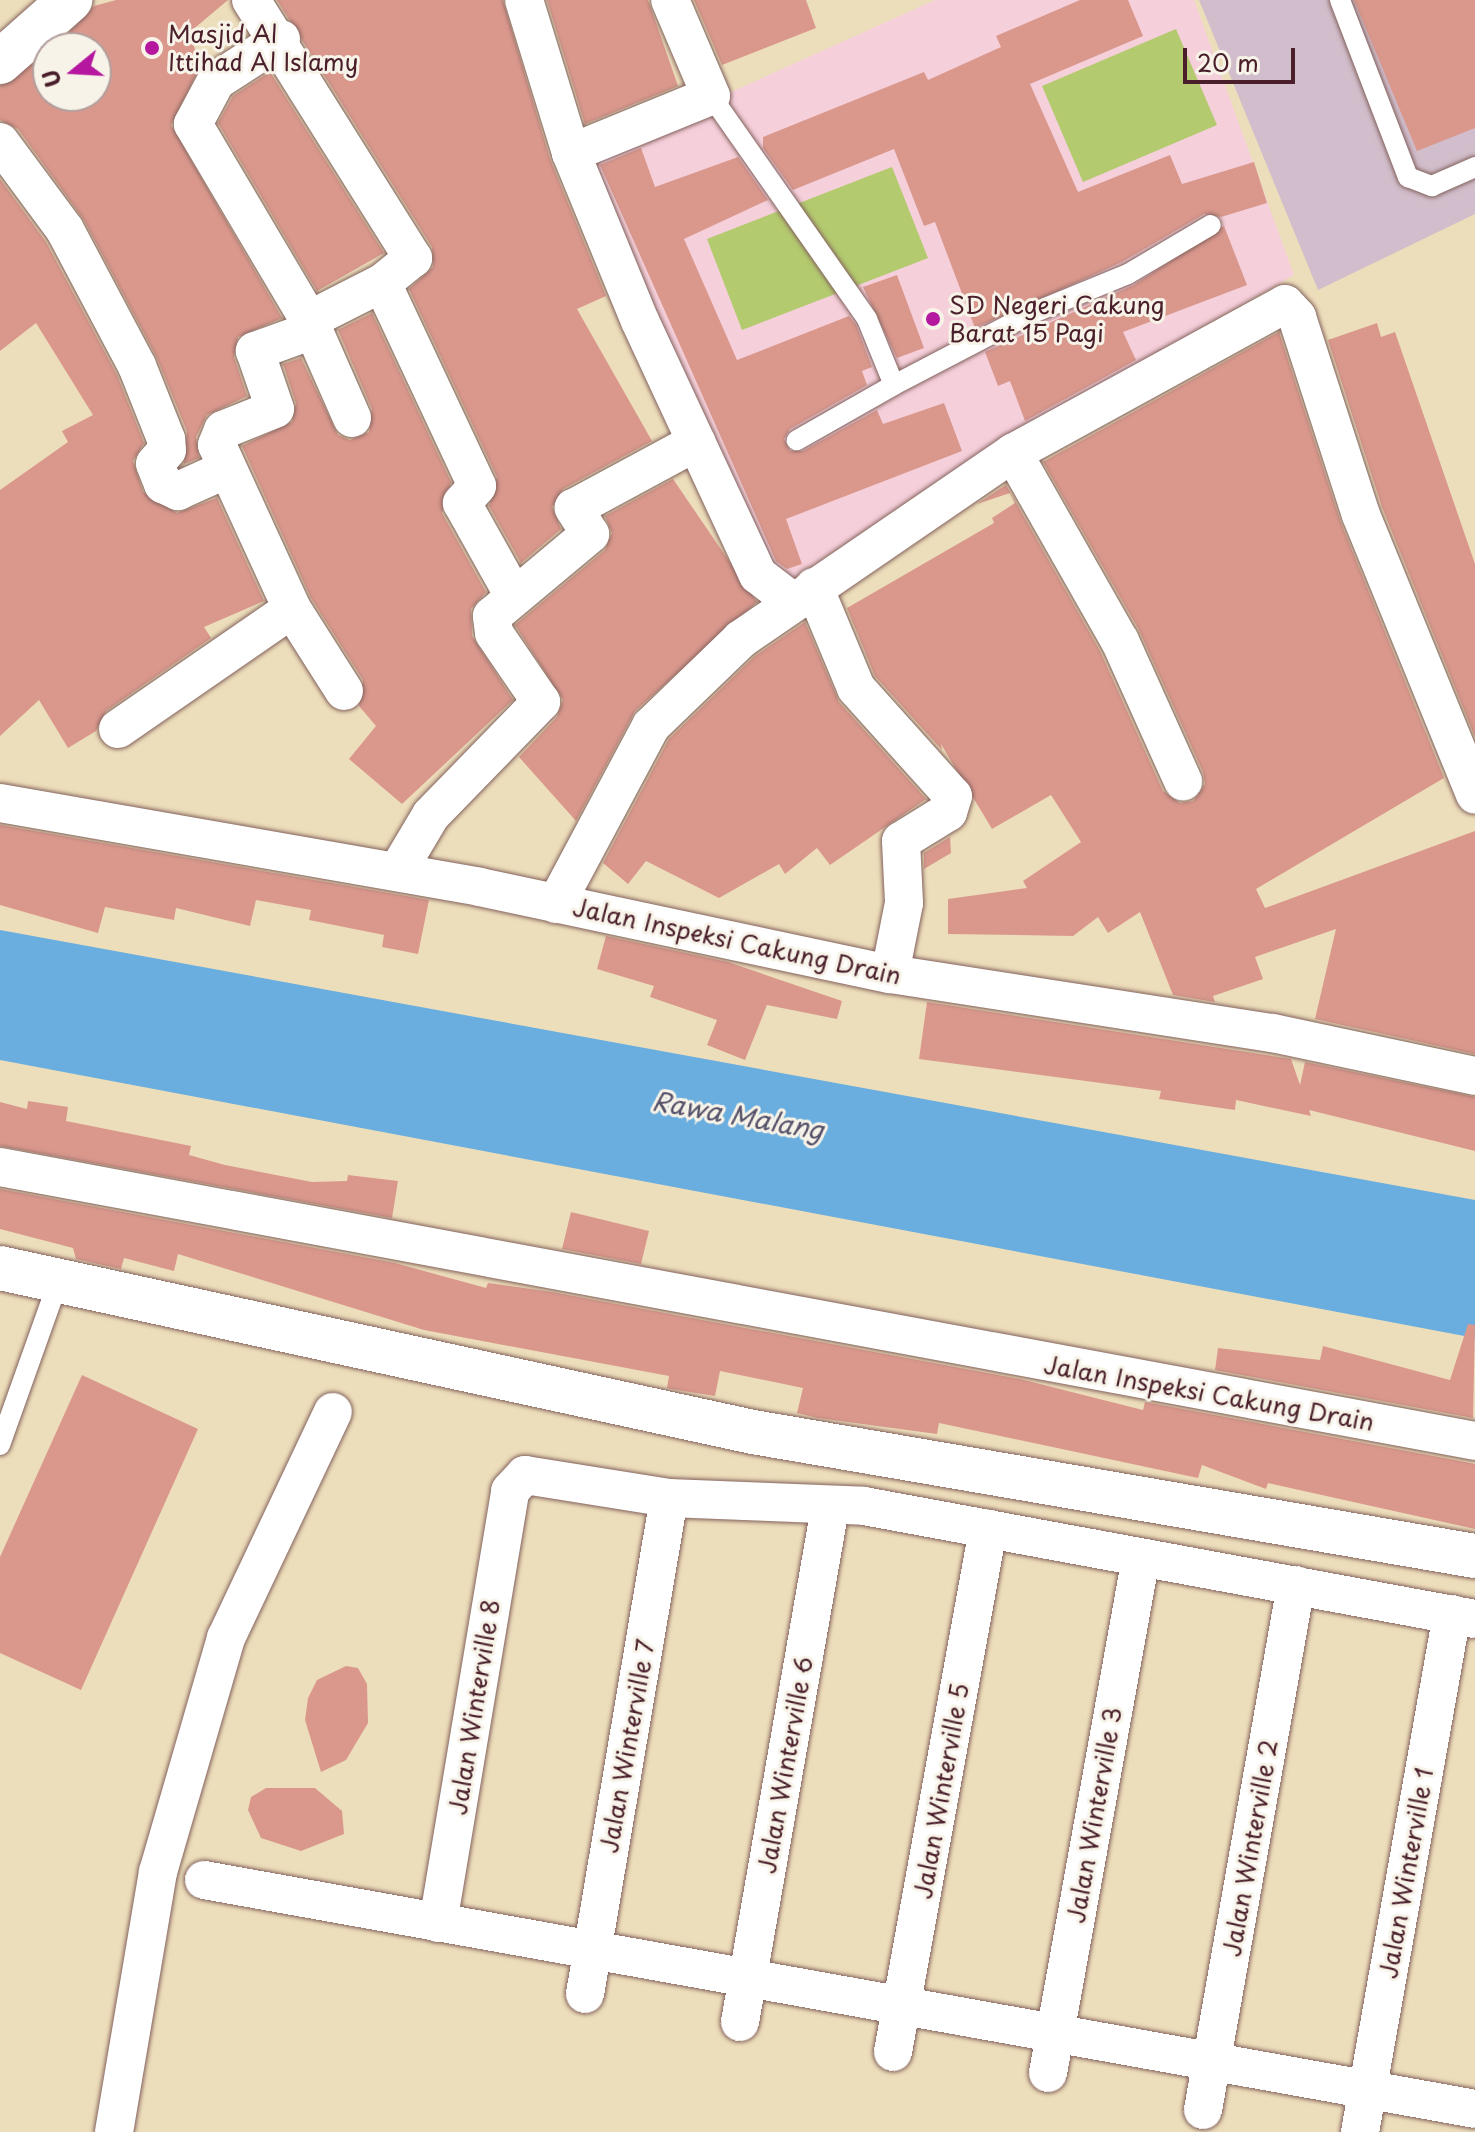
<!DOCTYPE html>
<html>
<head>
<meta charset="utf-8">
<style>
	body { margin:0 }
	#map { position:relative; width:1475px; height:2132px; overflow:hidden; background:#eddebb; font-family:"Playpen Sans",sans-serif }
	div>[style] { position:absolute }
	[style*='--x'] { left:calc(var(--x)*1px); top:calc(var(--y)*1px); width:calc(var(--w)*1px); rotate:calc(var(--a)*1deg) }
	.built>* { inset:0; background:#f5cfda }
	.industrial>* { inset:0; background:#d1bdcb }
	.green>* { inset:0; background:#b3ca6f }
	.water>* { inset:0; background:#6aaedf }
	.building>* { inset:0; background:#da988d }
	.roads { filter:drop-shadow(0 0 2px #83625d) drop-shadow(0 0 2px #83625d) }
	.service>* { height:20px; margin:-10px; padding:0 10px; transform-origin:10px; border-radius:10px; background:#fff }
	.minor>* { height:38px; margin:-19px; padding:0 19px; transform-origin:19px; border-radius:19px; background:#fff }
	.tertiary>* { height:44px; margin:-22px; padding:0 22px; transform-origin:22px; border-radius:22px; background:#fff }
	.dots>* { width:22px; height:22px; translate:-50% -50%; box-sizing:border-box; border:4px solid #f7f3e8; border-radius:50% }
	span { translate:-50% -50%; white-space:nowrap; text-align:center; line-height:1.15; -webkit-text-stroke:6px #f7f3e8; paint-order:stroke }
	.poi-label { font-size:24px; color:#4a1f2b }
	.left { translate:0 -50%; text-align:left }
	.street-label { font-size:24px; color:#4a1f2b }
	.water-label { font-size:26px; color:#55516a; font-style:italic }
	.north { position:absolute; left:32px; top:32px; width:80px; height:80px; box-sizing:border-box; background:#f7f3e8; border:2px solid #b29e9c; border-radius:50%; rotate:252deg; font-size:22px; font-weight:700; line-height:32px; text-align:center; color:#4a1f2b }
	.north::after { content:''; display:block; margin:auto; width:28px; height:36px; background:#b5179e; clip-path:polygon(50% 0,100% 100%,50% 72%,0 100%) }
	.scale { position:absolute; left:1183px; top:48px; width:112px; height:36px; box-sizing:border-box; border:4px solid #4a1f2b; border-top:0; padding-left:10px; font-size:24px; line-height:28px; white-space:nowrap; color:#4a1f2b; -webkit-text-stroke:6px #f7f3e8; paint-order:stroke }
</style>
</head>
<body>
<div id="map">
	<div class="built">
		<i style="clip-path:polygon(935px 0,1194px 0,1294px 275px,954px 470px,780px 588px,585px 158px)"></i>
	</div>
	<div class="industrial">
		<i style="clip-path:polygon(1199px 0,1475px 0,1475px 214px,1318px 290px)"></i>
	</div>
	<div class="green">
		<i style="clip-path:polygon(1176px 29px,1217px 125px,1083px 182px,1042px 86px)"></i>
		<i style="clip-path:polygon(892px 167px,928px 258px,742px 330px,707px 239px)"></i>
	</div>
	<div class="water">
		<i style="clip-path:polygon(0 930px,1475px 1200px,1475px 1338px,0 1060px)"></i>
	</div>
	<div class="building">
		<i style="clip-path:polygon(116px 0,228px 0,190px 32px,200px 67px,171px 125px,282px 318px,238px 337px,234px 357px,247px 396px,207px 415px,196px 437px,199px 458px,184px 464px,187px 431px,157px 358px,84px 220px,18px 129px,0 120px,0 86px,48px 53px,48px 96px,96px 96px,96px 48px,54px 48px,94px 6px)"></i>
		<i style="clip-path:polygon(277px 0,503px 0,550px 159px,606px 296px,577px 309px,652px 441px,563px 489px,552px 507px,561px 529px,521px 563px,489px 506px,497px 477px,409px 289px,433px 267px,432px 247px)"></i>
		<i style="clip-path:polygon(547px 0,648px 0,678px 86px,585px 124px)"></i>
		<i style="clip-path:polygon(694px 0,806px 0,816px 28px,722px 65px)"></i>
		<i style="clip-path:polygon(1080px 0,1128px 0,1143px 36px,1030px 84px,1078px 192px,1170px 155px,1182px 184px,1254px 162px,1267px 203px,1221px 217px,1204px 214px,1122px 262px,975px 328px,935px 222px,924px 226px,894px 149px,793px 190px,763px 148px,763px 137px,924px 72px,928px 80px,1001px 47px,996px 36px)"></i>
		<i style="clip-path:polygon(1354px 0,1475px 0,1475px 128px,1417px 151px)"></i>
		<i style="clip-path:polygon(270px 72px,384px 253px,317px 291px,218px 123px,233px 96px)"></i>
		<i style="clip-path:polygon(641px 148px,655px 187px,738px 157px,768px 200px,684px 239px,737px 360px,849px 316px,856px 325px,872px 367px,862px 371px,867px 385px,790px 429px,784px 439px,790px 451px,803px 451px,877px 410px,883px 424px,944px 403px,962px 451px,786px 519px,802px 564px,787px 569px,776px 561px,600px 165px)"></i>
		<i style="clip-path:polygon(0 179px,46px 242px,117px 375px,144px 443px,133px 461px,143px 492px,177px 513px,217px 498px,264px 601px,204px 627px,211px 638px,106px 711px,96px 731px,68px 748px,39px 700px,0 736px,0 490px,68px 442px,62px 431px,93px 415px,36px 323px,0 351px)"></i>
		<i style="clip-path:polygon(1224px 226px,1247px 285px,1123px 332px,1136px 360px,1025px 421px,1010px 381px,998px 386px,985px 352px,1134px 285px)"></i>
		<i style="clip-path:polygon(897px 275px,924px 348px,897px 358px,863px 287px)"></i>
		<i style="clip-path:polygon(372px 313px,451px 482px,442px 513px,486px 592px,471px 609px,472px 636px,513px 700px,402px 804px,349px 759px,376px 726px,359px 706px,363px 680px,311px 598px,242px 446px,292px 422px,296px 403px,283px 364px,301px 358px,338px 435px,350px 440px,369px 432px,372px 409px,338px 330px)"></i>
		<i style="clip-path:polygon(1377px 323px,1381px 337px,1395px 332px,1475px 564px,1475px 737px,1382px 507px,1328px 340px)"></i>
		<i style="clip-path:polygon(1279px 332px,1341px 523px,1444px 778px,1256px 889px,1265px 908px,1475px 831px,1475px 1054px,1315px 1019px,1336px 929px,1255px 957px,1263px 979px,1213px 996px,1215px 1002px,1173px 995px,1140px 912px,1108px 933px,1098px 917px,1073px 936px,948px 934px,948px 899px,1027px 888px,1023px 881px,1081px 842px,1051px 795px,992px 829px,941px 744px,942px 750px,875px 676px,847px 608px,994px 523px,992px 518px,1015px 503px,1010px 493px,977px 504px,1006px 485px,1100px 651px,1163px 791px,1180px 803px,1193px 801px,1205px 784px,1203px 772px,1139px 630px,1043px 462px)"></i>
		<i style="clip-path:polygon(673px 479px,757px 602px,635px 711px,576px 821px,519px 757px,557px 717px,563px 700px,515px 625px,605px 550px,612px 533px,605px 516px)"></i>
		<i style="clip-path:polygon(805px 622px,839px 702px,926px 799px,830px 865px,817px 848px,785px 874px,779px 864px,719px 898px,646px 861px,628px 884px,603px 863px,669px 739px,755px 656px)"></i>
		<i style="clip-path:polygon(0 825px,429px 900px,418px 954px,382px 947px,384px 935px,309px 920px,311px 910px,256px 900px,250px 926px,176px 908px,174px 920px,105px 907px,98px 933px,0 905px)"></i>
		<i style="clip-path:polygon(950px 837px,951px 853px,924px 869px,924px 853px)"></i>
		<i style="clip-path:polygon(606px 936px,728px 962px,842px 1001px,837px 1019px,767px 1005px,745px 1060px,707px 1045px,717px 1020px,650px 997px,654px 986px,597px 969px)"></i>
		<i style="clip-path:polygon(927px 1002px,1291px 1059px,1300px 1085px,1305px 1062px,1475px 1097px,1475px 1151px,1309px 1110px,1311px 1116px,1236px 1100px,1235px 1110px,1159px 1099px,1161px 1091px,919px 1059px)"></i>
		<i style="clip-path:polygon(28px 1101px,68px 1107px,66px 1121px,191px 1146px,189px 1155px,225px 1165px,312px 1182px,347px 1181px,348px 1175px,398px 1181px,392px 1218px,0 1146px,0 1102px,27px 1109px)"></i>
		<i style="clip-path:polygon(0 1189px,395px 1263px,486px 1288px,488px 1283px,552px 1292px,1020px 1379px,1143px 1410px,1145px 1402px,1460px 1461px,1475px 1464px,1475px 1529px,1268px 1483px,1266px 1489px,1202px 1465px,1198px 1478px,939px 1423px,937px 1434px,818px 1418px,797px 1413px,803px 1388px,720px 1371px,715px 1396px,677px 1390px,667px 1388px,669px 1376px,424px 1330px,178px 1254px,174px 1271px,124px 1258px,121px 1269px,76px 1259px,73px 1248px,0 1229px)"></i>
		<i style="clip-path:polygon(571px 1212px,649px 1231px,641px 1264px,562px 1249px)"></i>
		<i style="clip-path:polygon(1468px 1324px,1475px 1325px,1473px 1418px,1215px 1370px,1218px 1348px,1320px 1360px,1323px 1346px,1450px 1380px)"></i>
		<i style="clip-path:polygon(82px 1375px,198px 1429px,81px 1690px,0 1653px,0 1557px)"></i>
		<i style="clip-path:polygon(346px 1666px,358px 1668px,367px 1684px,368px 1723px,346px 1760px,321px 1772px,305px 1720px,308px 1698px,317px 1680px)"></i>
		<i style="clip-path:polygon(266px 1788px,315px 1788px,342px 1811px,344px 1834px,301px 1851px,261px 1838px,248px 1810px,251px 1797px)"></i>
	</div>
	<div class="roads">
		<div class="service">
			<i style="--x:1340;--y:0;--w:190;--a:69"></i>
			<i style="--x:1408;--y:177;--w:26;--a:21"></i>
			<i style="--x:1432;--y:186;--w:47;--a:-23.8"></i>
			<i style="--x:711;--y:96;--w:272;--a:55"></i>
			<i style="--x:867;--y:319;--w:71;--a:67.8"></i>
			<i style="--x:894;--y:385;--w:112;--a:150.4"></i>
			<i style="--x:894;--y:385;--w:151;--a:-27.6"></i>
			<i style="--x:1028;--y:315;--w:108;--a:-22.3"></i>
			<i style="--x:1128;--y:274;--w:96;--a:-30.6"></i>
			<i style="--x:0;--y:1445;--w:173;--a:-70.4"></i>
		</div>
		<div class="minor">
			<i style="--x:251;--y:0;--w:305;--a:57.9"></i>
			<i style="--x:413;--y:258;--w:40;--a:141"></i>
			<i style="--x:382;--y:283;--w:82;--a:153.1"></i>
			<i style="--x:524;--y:0;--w:160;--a:72.9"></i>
			<i style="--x:571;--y:153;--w:182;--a:67.7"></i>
			<i style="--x:640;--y:321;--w:280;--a:65.1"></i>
			<i style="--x:758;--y:575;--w:44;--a:37.6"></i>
			<i style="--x:281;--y:39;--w:77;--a:147.1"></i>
			<i style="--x:216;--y:81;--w:49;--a:118.1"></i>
			<i style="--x:193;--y:124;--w:228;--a:59.4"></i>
			<i style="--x:309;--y:320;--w:107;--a:66.3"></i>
			<i style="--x:0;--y:142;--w:109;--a:53.5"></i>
			<i style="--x:65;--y:230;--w:154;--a:62.1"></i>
			<i style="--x:137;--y:366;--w:79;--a:68.3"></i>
			<i style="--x:166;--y:439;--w:11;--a:85"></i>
			<i style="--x:167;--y:450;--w:18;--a:131"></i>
			<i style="--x:155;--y:464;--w:22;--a:68"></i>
			<i style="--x:163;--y:484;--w:17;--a:25"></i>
			<i style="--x:178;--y:491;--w:54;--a:-24.2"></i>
			<i style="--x:571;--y:153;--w:151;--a:-22.2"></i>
			<i style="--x:711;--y:96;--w:104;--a:-113.1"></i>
			<i style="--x:382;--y:283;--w:224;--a:64.9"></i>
			<i style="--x:477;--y:486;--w:23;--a:131"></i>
			<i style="--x:462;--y:503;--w:107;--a:60.8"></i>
			<i style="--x:313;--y:330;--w:62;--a:160.1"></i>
			<i style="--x:255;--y:351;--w:61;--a:71"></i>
			<i style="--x:275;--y:409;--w:56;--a:158"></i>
			<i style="--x:223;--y:430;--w:16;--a:112"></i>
			<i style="--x:217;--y:445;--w:180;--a:65.4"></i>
			<i style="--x:292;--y:609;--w:97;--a:57.6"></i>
			<i style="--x:1013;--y:453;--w:216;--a:60.4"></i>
			<i style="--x:1120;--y:641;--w:154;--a:65.8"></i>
			<i style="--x:814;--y:587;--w:109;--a:67.4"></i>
			<i style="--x:856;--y:688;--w:145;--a:48.1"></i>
			<i style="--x:953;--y:796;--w:17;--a:107"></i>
			<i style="--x:948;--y:812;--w:55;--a:148.3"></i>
			<i style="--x:901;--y:841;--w:62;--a:87.2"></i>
			<i style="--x:904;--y:903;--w:72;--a:101.2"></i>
			<i style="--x:118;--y:729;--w:211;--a:-34.6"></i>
			<i style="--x:0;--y:803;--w:487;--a:9.9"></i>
			<i style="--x:480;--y:887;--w:419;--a:12"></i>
			<i style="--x:890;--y:974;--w:388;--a:8.8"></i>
			<i style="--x:1273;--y:1033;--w:207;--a:12"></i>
			<i style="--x:397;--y:872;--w:66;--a:-59.2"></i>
			<i style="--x:431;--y:815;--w:158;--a:-45.8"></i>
			<i style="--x:541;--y:702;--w:83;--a:-124.3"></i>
			<i style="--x:494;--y:633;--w:17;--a:-97"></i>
			<i style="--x:492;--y:616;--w:128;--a:-39.9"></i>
			<i style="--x:590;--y:534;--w:31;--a:-122"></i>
			<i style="--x:574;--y:508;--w:139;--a:-28.4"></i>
			<i style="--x:556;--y:904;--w:202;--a:-61.9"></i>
			<i style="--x:651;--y:726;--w:125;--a:-44"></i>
			<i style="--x:741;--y:639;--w:330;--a:-34.4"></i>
			<i style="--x:1013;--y:453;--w:310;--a:-28.7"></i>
			<i style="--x:1285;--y:304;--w:18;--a:47"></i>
			<i style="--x:1297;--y:317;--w:208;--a:72.1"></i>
			<i style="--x:1361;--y:515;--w:302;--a:67.8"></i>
			<i style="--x:0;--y:1167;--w:1500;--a:10.52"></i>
			<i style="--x:204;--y:1880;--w:1291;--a:10.21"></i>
			<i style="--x:438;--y:1923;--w:438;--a:-80.5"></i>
			<i style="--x:510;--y:1491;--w:22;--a:-47"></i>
			<i style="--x:525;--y:1475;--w:146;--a:9.1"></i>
			<i style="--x:669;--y:1498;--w:195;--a:2.3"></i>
			<i style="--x:864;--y:1506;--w:621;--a:10.48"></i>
			<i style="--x:585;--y:1994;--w:503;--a:-80.39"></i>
			<i style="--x:740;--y:2022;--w:522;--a:-80.07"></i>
			<i style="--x:893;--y:2052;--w:532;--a:-79.7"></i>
			<i style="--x:1048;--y:2073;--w:524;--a:-79.78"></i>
			<i style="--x:1203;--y:2110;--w:533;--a:-79.95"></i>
			<i style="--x:114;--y:2132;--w:264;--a:-80.4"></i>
			<i style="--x:158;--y:1872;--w:244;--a:-73.8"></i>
			<i style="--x:226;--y:1638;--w:250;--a:-64.7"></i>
			<i style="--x:1360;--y:2132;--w:526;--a:-79.93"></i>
		</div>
		<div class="tertiary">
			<i style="--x:0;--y:62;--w:94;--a:-41.5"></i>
			<i style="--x:0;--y:1268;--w:771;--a:12.29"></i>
			<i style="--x:753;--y:1432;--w:733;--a:9.75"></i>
		</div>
	</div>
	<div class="dots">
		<i style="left:152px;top:48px;background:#b5179e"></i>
		<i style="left:933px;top:319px;background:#b5179e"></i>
	</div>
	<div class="poi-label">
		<span class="left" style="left:168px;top:48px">Masjid Al<br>Ittihad Al Islamy</span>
		<span class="left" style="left:949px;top:319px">SD Negeri Cakung<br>Barat 15 Pagi</span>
	</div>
	<div class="street-label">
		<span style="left:737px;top:941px;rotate:12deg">Jalan Inspeksi Cakung Drain</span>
		<span style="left:1209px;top:1393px;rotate:10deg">Jalan Inspeksi Cakung Drain</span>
		<span style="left:474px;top:1707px;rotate:-81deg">Jalan Winterville 8</span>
		<span style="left:627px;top:1746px;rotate:-80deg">Jalan Winterville 7</span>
		<span style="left:785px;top:1765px;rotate:-80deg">Jalan Winterville 6</span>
		<span style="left:941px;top:1791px;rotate:-80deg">Jalan Winterville 5</span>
		<span style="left:1094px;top:1815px;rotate:-80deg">Jalan Winterville 3</span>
		<span style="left:1250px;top:1848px;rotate:-80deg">Jalan Winterville 2</span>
		<span style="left:1406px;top:1873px;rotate:-80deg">Jalan Winterville 1</span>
	</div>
	<div class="water-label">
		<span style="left:738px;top:1115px;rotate:10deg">Rawa Malang</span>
	</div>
	<div class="north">U</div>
	<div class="scale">20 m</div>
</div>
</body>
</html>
